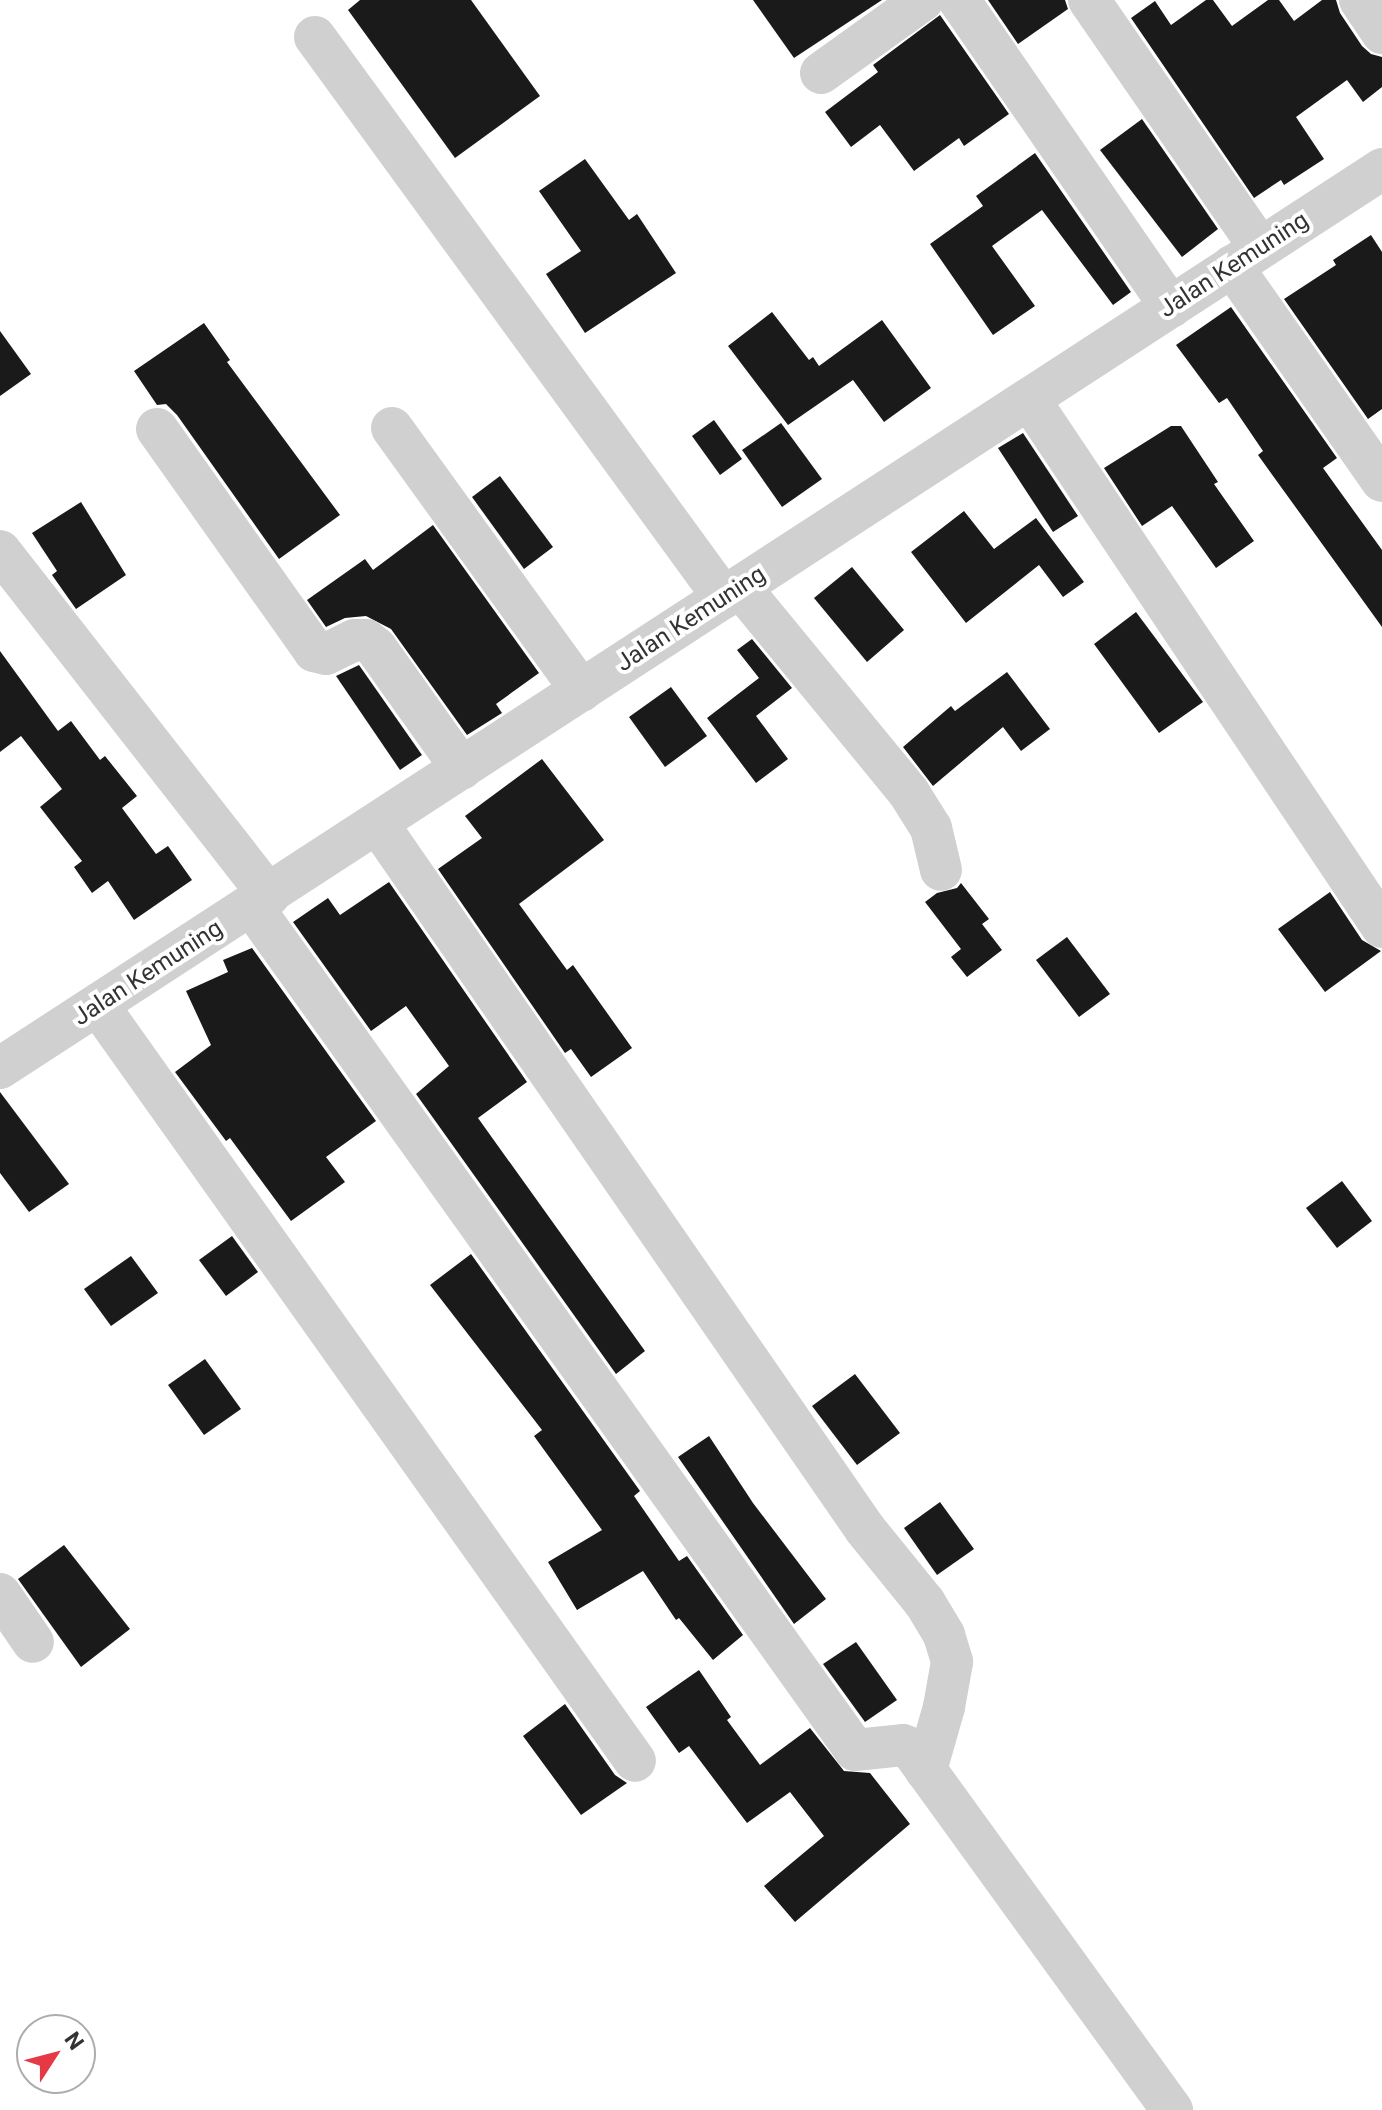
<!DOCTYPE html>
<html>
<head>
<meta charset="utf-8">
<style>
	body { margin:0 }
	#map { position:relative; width:1382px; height:2110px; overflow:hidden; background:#fff; font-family:Roboto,sans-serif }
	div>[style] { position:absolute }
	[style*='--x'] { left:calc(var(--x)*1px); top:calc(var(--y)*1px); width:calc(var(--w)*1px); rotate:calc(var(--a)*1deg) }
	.building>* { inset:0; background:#1a1a1a }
	.minor>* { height:42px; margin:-21px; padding:0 21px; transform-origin:21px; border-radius:21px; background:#d0d0d0 }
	span { translate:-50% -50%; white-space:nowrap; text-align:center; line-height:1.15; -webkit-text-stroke:8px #fff; paint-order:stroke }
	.street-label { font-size:24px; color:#333 }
	.north { position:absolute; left:16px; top:2014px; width:80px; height:80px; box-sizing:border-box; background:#fff; border:2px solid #adadad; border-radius:50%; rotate:54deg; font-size:22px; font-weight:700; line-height:32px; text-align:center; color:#333 }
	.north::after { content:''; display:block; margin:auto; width:28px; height:36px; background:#e63946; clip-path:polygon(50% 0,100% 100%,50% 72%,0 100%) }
</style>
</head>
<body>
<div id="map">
	<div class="building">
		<i style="clip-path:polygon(360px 0,471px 0,540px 96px,455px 158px,348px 10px)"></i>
		<i style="clip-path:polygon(753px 0,882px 0,794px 58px)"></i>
		<i style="clip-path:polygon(988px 0,1065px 0,1068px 9px,1018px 44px)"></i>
		<i style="clip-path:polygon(1206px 0,1213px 0,1232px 26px,1268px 0,1279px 0,1294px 21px,1322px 0,1336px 0,1340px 13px,1362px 46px,1371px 54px,1382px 57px,1382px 87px,1363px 102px,1347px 80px,1296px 117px,1324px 159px,1284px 185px,1281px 180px,1254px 198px,1131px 18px,1155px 1px,1171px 25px)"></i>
		<i style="clip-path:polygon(940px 15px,1009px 114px,964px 146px,959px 138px,914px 171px,880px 125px,851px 147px,825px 112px,878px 72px,873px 65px)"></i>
		<i style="clip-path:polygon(1142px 119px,1218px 229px,1182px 257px,1100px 150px)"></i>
		<i style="clip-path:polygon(1035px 153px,1131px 292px,1113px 305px,1042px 210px,992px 246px,1035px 306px,993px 335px,930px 244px,983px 206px,976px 196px)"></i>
		<i style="clip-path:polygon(585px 159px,629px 220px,637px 214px,676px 273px,585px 333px,546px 274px,581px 251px,539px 191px)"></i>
		<i style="clip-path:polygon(1371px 235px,1382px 252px,1382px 409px,1368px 419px,1284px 299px,1336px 265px,1333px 260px)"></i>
		<i style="clip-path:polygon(1231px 307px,1337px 458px,1323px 468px,1382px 550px,1382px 627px,1258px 455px,1263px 451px,1227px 398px,1219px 403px,1176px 345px)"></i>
		<i style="clip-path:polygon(772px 312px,809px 360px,813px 357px,819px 366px,882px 320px,931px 388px,884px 422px,853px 380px,788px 425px,728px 346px)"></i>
		<i style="clip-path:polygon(204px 323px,230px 360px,227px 362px,340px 515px,279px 559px,177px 415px,166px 404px,157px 405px,134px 371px)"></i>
		<i style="clip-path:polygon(0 331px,31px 374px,0 396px)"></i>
		<i style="clip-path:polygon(714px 420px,742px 459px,720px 475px,692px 436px)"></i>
		<i style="clip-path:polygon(781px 423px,822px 479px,782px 507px,742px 450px)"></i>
		<i style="clip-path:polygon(1171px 426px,1181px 426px,1218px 482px,1214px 484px,1254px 541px,1216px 568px,1172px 506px,1142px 526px,1104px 468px)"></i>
		<i style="clip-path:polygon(1023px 433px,1078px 516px,1053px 532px,998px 448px)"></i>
		<i style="clip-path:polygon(500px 476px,553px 547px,524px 569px,472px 497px)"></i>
		<i style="clip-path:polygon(81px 502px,126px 575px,76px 609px,52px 575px,57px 571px,32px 533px)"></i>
		<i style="clip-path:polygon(964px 511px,994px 549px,1036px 518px,1084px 582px,1063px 597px,1039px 565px,966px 623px,911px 552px)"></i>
		<i style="clip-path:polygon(433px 525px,539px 673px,496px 704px,502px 713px,467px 735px,391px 629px,366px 616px,345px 618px,326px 627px,307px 600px,365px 559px,373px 570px)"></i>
		<i style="clip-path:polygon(852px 567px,904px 630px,867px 662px,814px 598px)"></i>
		<i style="clip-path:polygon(1136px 612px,1203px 702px,1159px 733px,1094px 644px)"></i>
		<i style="clip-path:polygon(752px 639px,792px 688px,756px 716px,788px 759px,756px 783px,707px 718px,759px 678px,737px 650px)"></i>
		<i style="clip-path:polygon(0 651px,58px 731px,71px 721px,100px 760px,105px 756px,137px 796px,122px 808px,156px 854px,168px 846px,192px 880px,134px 920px,108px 881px,92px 893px,74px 867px,82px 861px,40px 807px,62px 789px,21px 736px,0 752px)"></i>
		<i style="clip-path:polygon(359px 665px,422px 755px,400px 770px,336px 676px)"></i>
		<i style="clip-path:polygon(1007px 672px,1050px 729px,1021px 751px,1003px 727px,933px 786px,903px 747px,951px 706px,955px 711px)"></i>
		<i style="clip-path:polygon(671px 687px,707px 736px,665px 767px,629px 717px)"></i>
		<i style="clip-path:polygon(542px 759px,604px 840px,519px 904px,567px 970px,573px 965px,632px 1048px,591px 1077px,571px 1049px,565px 1053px,438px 869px,482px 838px,465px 816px)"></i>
		<i style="clip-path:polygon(389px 882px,527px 1082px,478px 1118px,645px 1351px,616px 1374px,416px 1094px,449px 1066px,406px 1006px,371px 1031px,293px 922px,328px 898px,340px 915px)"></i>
		<i style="clip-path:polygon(961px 883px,989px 919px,982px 924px,1002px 950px,967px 977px,951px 957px,961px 949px,925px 902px,937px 893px,957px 888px)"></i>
		<i style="clip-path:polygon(1330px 892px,1362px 940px,1381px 951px,1325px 992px,1278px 929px)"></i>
		<i style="clip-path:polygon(1067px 937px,1110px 994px,1079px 1017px,1036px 960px)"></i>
		<i style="clip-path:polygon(252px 948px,376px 1121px,326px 1157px,345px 1182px,291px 1221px,230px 1138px,226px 1141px,175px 1072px,211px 1045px,186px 991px,228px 972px,223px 960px)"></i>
		<i style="clip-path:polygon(0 1092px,69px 1184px,29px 1212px,0 1173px)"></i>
		<i style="clip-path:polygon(1342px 1181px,1372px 1221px,1337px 1248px,1306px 1208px)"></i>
		<i style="clip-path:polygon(232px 1236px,258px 1272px,226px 1296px,199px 1260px)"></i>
		<i style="clip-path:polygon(471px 1254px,640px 1491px,634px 1496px,679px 1561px,687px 1556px,743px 1635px,713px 1660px,679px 1618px,676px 1620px,643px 1571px,577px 1610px,548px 1562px,602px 1530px,534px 1436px,542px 1430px,430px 1285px)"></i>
		<i style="clip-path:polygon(131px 1256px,158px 1293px,111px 1326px,84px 1289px)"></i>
		<i style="clip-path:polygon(205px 1359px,241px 1409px,204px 1435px,168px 1385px)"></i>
		<i style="clip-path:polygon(855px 1374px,900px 1433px,857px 1465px,812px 1406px)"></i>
		<i style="clip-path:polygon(709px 1436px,753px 1503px,826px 1599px,794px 1624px,678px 1457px)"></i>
		<i style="clip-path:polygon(940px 1502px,974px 1549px,937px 1575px,904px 1528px)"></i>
		<i style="clip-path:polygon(64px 1545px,130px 1629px,81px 1667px,18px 1579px)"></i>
		<i style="clip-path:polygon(856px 1642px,897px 1700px,865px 1722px,823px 1664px)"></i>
		<i style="clip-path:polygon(699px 1670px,731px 1717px,727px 1720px,760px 1765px,810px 1728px,844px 1771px,870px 1773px,910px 1824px,795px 1922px,764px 1886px,824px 1836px,790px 1792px,747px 1823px,689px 1746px,679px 1753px,646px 1707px)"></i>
		<i style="clip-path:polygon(565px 1704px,615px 1775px,627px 1783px,581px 1815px,523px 1736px)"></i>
	</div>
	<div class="minor">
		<i style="--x:959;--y:0;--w:373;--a:55.4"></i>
		<i style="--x:1089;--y:0;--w:301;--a:55.4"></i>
		<i style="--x:1360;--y:0;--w:40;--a:56"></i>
		<i style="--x:315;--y:37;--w:694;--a:53.91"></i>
		<i style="--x:821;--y:73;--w:125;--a:-35.6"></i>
		<i style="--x:1232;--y:266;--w:262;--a:55.1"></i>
		<i style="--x:1029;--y:399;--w:635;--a:56.23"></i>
		<i style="--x:392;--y:428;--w:324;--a:54.2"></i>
		<i style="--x:157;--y:429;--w:272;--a:54.7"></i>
		<i style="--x:314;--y:651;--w:12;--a:14"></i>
		<i style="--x:326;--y:654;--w:32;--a:-26"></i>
		<i style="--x:355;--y:640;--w:11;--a:0"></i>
		<i style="--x:366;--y:640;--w:13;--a:39"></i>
		<i style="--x:376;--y:648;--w:148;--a:54.6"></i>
		<i style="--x:0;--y:551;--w:437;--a:52"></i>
		<i style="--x:740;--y:587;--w:266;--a:50.6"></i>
		<i style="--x:909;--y:793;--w:41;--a:57.8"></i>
		<i style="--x:931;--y:828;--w:43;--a:76.6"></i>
		<i style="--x:378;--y:824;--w:857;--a:55.36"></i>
		<i style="--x:865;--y:1529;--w:95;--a:51"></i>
		<i style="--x:925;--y:1603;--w:37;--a:59"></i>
		<i style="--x:944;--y:1635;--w:28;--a:73"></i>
		<i style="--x:952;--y:1662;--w:46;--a:100.1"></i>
		<i style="--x:944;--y:1707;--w:66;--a:105.9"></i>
		<i style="--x:252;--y:906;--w:1037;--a:54.46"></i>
		<i style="--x:855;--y:1750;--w:48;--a:-5.9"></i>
		<i style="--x:903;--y:1745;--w:8;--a:23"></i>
		<i style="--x:910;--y:1748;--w:447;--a:54.1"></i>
		<i style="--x:98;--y:1005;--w:927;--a:54.61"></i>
		<i style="--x:0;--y:1068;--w:1649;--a:-33.04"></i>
		<i style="--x:0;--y:1594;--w:58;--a:55.5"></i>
	</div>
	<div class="street-label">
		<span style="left:1234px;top:265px;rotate:-33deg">Jalan Kemuning</span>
		<span style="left:691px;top:619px;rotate:-33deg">Jalan Kemuning</span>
		<span style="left:148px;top:973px;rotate:-33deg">Jalan Kemuning</span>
	</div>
	<div class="north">N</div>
</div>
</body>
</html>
